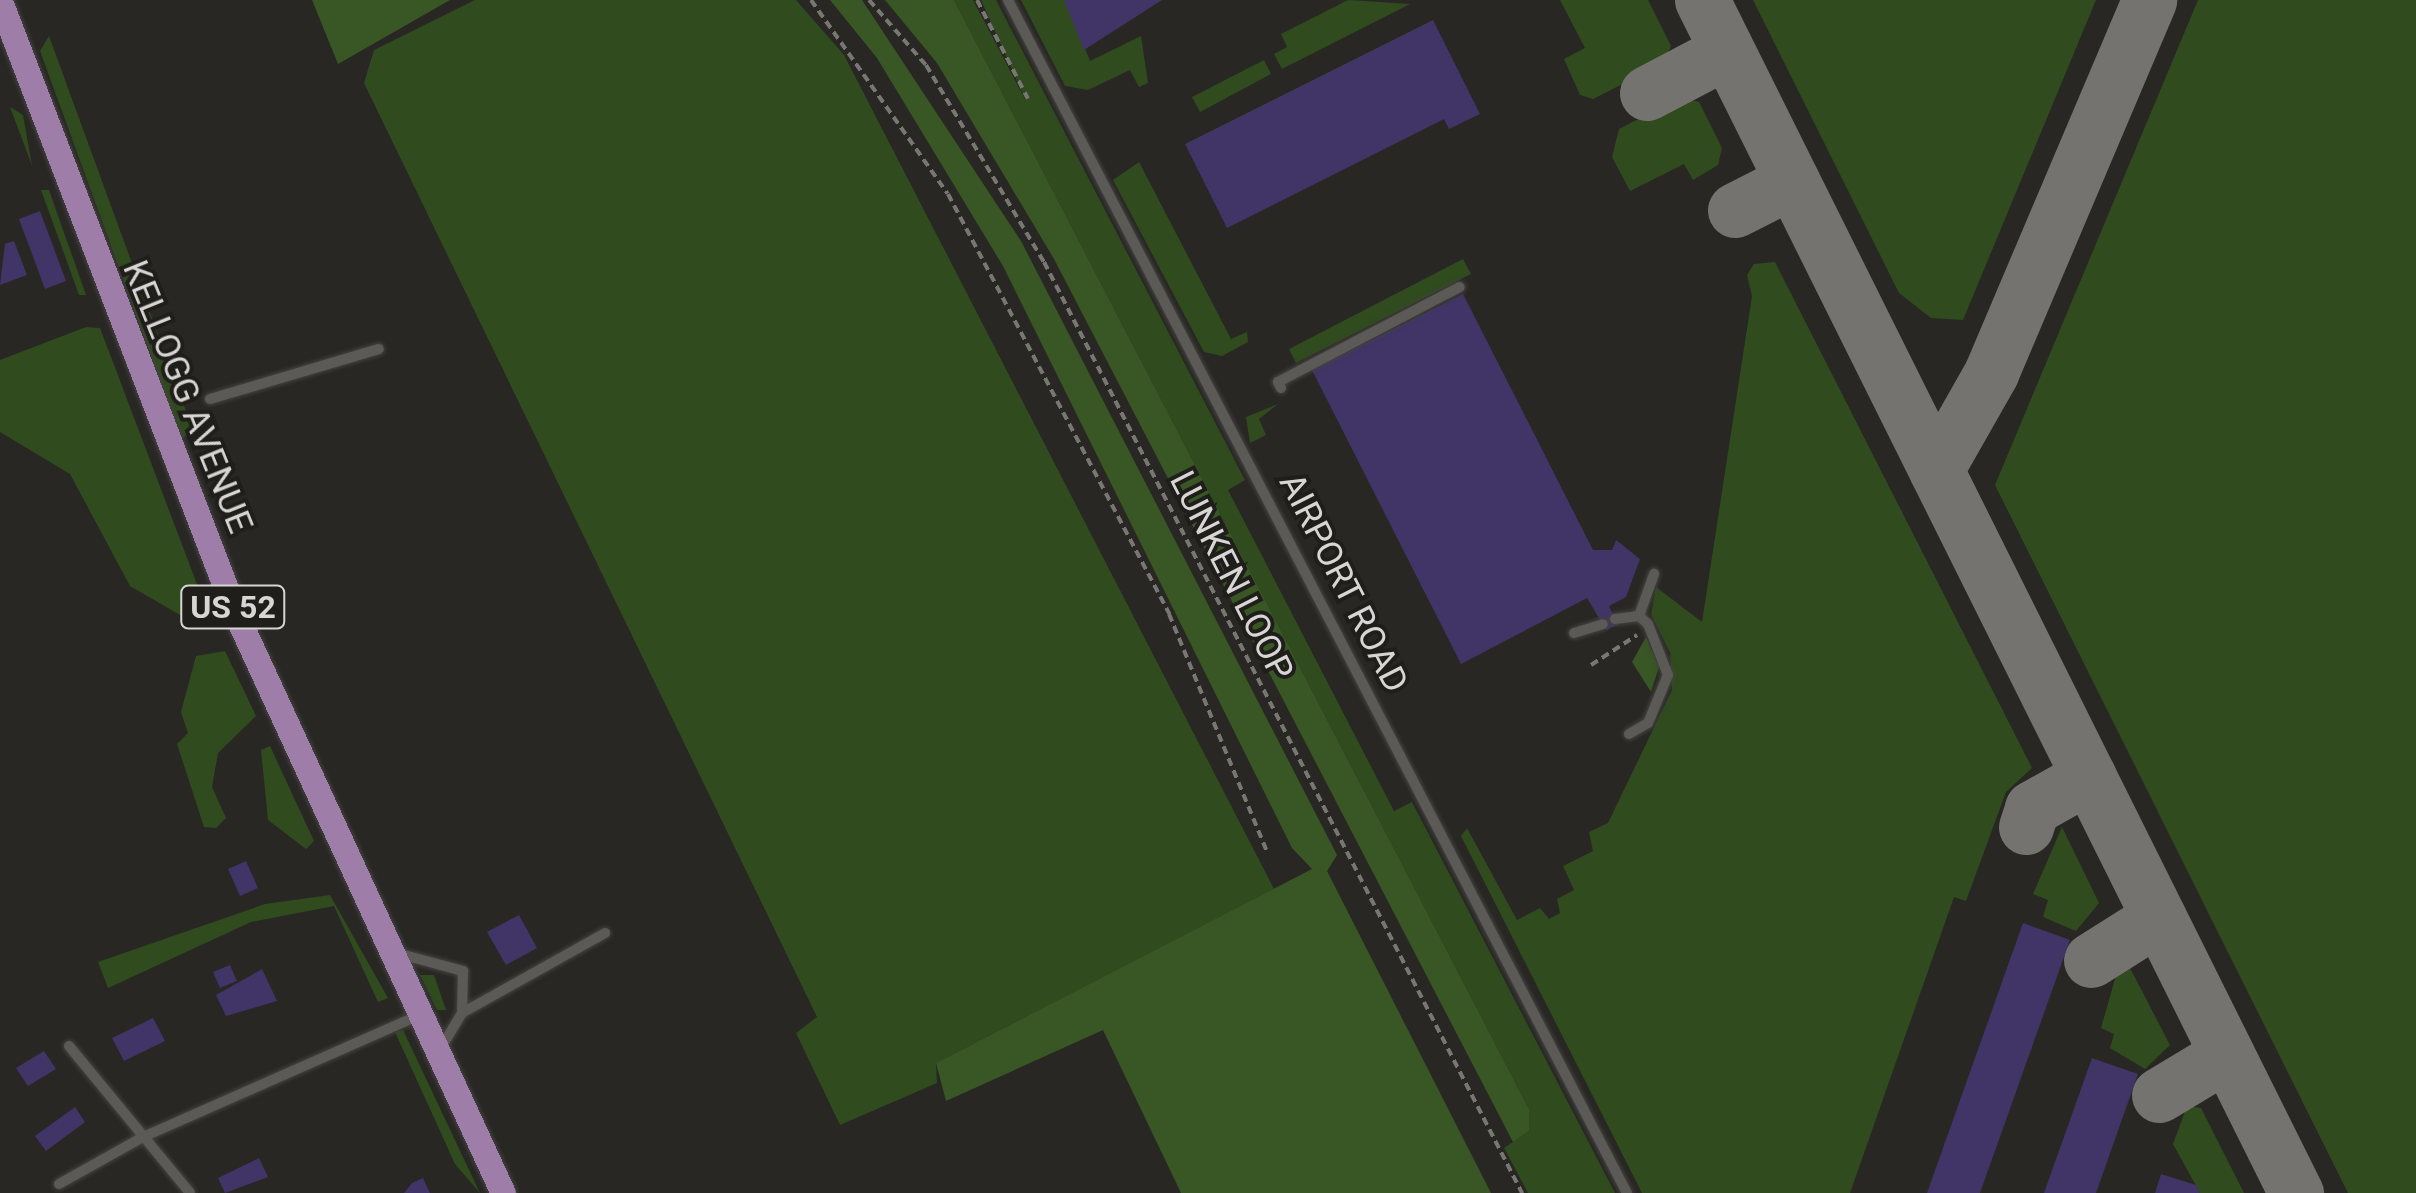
<!DOCTYPE html>
<html>
<head>
<meta charset="utf-8">
<style>
	body { margin:0 }
	#map { position:relative; width:2416px; height:1193px; overflow:hidden; background:#282724; font-family:Roboto,sans-serif }
	div>[style] { position:absolute }
	[style*='--x'] { left:calc(var(--x)*1px); top:calc(var(--y)*1px); width:calc(var(--w)*1px); rotate:calc(var(--a)*1deg) }
	.green>* { inset:0; background:#304b1e }
	.forest>* { inset:0; background:#385724 }
	.taxiway>* { height:55px; margin:-27.5px; padding:0 27.5px; transform-origin:27.5px; border-radius:27.5px; background:#747370 }
	.building>* { inset:0; background:#413467 }
	.path>* { height:4px; margin-top:-2px; transform-origin:0; background:repeating-linear-gradient(90deg,#787774 0 8px,transparent 0 13px) }
	.roads { filter:drop-shadow(0 0 2px #444341) drop-shadow(0 0 2px #444341) }
	.lane>* { height:10px; margin:-5px; padding:0 5px; transform-origin:5px; border-radius:5px; background:#5b5a56 }
	.primary>* { height:25px; margin:-12.5px; padding:0 12.5px; transform-origin:12.5px; border-radius:12.5px; background:#9e7da8 }
	span { translate:-50% -50%; white-space:nowrap; text-align:center; line-height:1.15; -webkit-text-stroke:8px #1f1e1b; paint-order:stroke }
	.shield-label span { padding:2px 8px; background:#1f1e1b; border:2px solid; border-radius:8px; -webkit-text-stroke-width:0 }
	.shield-label { font-size:32px; color:#d7d6d4; font-weight:700 }
	.street-label { font-size:35px; color:#d7d6d4 }
</style>
</head>
<body>
<div id="map">
	<div class="green">
		<i style="clip-path:polygon(475px 0,796px 0,844px 55px,1274px 889px,936px 1063px,937px 1083px,840px 1125px,796px 1033px,817px 1017px,364px 83px,374px 50px)"></i>
		<i style="clip-path:polygon(954px 0,973px 0,1026px 101px,981px 0,996px 0,1245px 480px,1228px 490px,1394px 811px,1412px 802px,1615px 1193px,1528px 1193px,1504px 1148px,1529px 1131px,1529px 1109px)"></i>
		<i style="clip-path:polygon(1021px 0,1066px 0,1090px 61px,1141px 36px,1148px 83px,1139px 87px,1130px 70px,1088px 90px,1065px 86px)"></i>
		<i style="clip-path:polygon(1348px 0,1410px 4px,1282px 69px,1274px 54px,1287px 47px,1281px 34px)"></i>
		<i style="clip-path:polygon(1560px 0,1648px 0,1671px 46px,1664px 63px,1593px 99px,1580px 95px,1564px 59px,1585px 48px)"></i>
		<i style="clip-path:polygon(1753px 0,2096px 0,1963px 320px,1931px 318px,1899px 293px)"></i>
		<i style="clip-path:polygon(2198px 0,2416px 0,2416px 1193px,2348px 1193px,1995px 485px)"></i>
		<i style="clip-path:polygon(49px 36px,194px 433px,181px 438px,40px 51px)"></i>
		<i style="clip-path:polygon(1264px 60px,1271px 74px,1200px 112px,1192px 97px)"></i>
		<i style="clip-path:polygon(1681px 97px,1699px 102px,1722px 148px,1718px 165px,1693px 180px,1684px 164px,1630px 191px,1612px 157px,1619px 129px)"></i>
		<i style="clip-path:polygon(10px 107px,23px 115px,32px 166px,24px 144px)"></i>
		<i style="clip-path:polygon(1139px 162px,1231px 339px,1247px 332px,1248px 342px,1222px 356px,1204px 352px,1113px 180px)"></i>
		<i style="clip-path:polygon(41px 190px,49px 190px,86px 295px,79px 295px)"></i>
		<i style="clip-path:polygon(1463px 259px,1471px 274px,1296px 363px,1289px 349px)"></i>
		<i style="clip-path:polygon(1775px 262px,2032px 768px,2006px 792px,1966px 901px,1954px 897px,1850px 1193px,1642px 1193px,1461px 836px,1467px 828px,1517px 920px,1540px 908px,1549px 919px,1560px 913px,1557px 899px,1574px 890px,1563px 866px,1593px 851px,1589px 832px,1608px 823px,1672px 690px,1670px 653px,1651px 614px,1656px 587px,1702px 622px,1752px 296px,1747px 275px,1754px 264px)"></i>
		<i style="clip-path:polygon(86px 327px,100px 328px,203px 600px,180px 615px,130px 586px,70px 474px,0 432px,0 360px)"></i>
		<i style="clip-path:polygon(1278px 404px,1259px 419px,1266px 435px,1250px 443px,1246px 417px)"></i>
		<i style="clip-path:polygon(225px 651px,256px 716px,218px 753px,212px 787px,226px 818px,216px 828px,204px 827px,177px 744px,188px 733px,181px 712px,196px 656px)"></i>
		<i style="clip-path:polygon(270px 746px,314px 841px,306px 849px,268px 820px,261px 750px)"></i>
		<i style="clip-path:polygon(2062px 827px,2099px 903px,2076px 931px,2043px 917px,2048px 900px,2033px 894px)"></i>
		<i style="clip-path:polygon(330px 895px,388px 998px,378px 1002px,334px 906px,251px 922px,108px 988px,98px 962px,265px 904px)"></i>
		<i style="clip-path:polygon(2129px 966px,2170px 1045px,2145px 1069px,2110px 1048px,2114px 1034px,2101px 1028px,2117px 972px)"></i>
		<i style="clip-path:polygon(420px 975px,434px 975px,446px 1010px,437px 1010px)"></i>
		<i style="clip-path:polygon(403px 1030px,480px 1193px,455px 1164px,395px 1032px)"></i>
		<i style="clip-path:polygon(2187px 1106px,2201px 1108px,2244px 1193px,2200px 1193px,2173px 1144px)"></i>
	</div>
	<div class="forest">
		<i style="clip-path:polygon(312px 0,450px 0,338px 64px)"></i>
		<i style="clip-path:polygon(830px 0,862px 0,1021px 241px,1337px 855px,1327px 871px,1491px 1193px,1181px 1193px,1103px 1030px,946px 1101px,936px 1063px,1312px 869px,1292px 848px,1003px 266px,877px 58px)"></i>
		<i style="clip-path:polygon(885px 0,954px 0,1529px 1109px,1529px 1131px,1513px 1142px,1054px 259px,937px 63px)"></i>
		<i style="clip-path:polygon(1646px 637px,1659px 667px,1651px 692px,1632px 662px)"></i>
	</div>
	<div class="taxiway">
		<i style="--x:1702;--y:0;--w:1333;--a:63.53"></i>
		<i style="--x:1647;--y:93;--w:90;--a:-27.7"></i>
		<i style="--x:1735;--y:210;--w:64;--a:-27"></i>
		<i style="--x:1936;--y:470;--w:112;--a:-60.4"></i>
		<i style="--x:1991;--y:373;--w:405;--a:-67"></i>
		<i style="--x:2026;--y:827;--w:20;--a:-72"></i>
		<i style="--x:2032;--y:808;--w:65;--a:-29.3"></i>
		<i style="--x:2091;--y:960;--w:80;--a:-32.3"></i>
		<i style="--x:2159;--y:1095;--w:79;--a:-31.1"></i>
	</div>
	<div class="building">
		<i style="clip-path:polygon(1064px 0,1162px 0,1084px 50px)"></i>
		<i style="clip-path:polygon(1433px 20px,1480px 114px,1449px 129px,1444px 119px,1227px 228px,1185px 144px)"></i>
		<i style="clip-path:polygon(40px 211px,66px 281px,45px 289px,19px 219px)"></i>
		<i style="clip-path:polygon(14px 241px,27px 275px,0 285px,5px 244px)"></i>
		<i style="clip-path:polygon(1463px 294px,1593px 550px,1612px 550px,1616px 540px,1640px 559px,1626px 597px,1609px 606px,1618px 625px,1606px 630px,1587px 598px,1461px 664px,1312px 370px)"></i>
		<i style="clip-path:polygon(246px 861px,258px 888px,240px 896px,228px 869px)"></i>
		<i style="clip-path:polygon(519px 915px,537px 948px,506px 965px,487px 932px)"></i>
		<i style="clip-path:polygon(2023px 923px,2070px 940px,1980px 1193px,1927px 1193px)"></i>
		<i style="clip-path:polygon(230px 965px,237px 981px,220px 988px,213px 972px)"></i>
		<i style="clip-path:polygon(262px 969px,277px 1001px,226px 1016px,216px 995px)"></i>
		<i style="clip-path:polygon(153px 1018px,165px 1041px,124px 1061px,112px 1038px)"></i>
		<i style="clip-path:polygon(44px 1051px,56px 1069px,28px 1086px,16px 1068px)"></i>
		<i style="clip-path:polygon(2092px 1058px,2138px 1074px,2096px 1193px,2044px 1193px)"></i>
		<i style="clip-path:polygon(75px 1107px,85px 1122px,46px 1151px,35px 1136px)"></i>
		<i style="clip-path:polygon(259px 1158px,268px 1177px,225px 1193px,218px 1178px)"></i>
		<i style="clip-path:polygon(2161px 1174px,2196px 1185px,2200px 1193px,2155px 1193px)"></i>
		<i style="clip-path:polygon(423px 1178px,430px 1193px,404px 1193px,412px 1183px)"></i>
	</div>
	<div class="path">
		<i style="--x:811;--y:0;--w:237;--a:54.8"></i>
		<i style="--x:948;--y:194;--w:475;--a:62.2"></i>
		<i style="--x:1169;--y:614;--w:257;--a:67.6"></i>
		<i style="--x:869;--y:0;--w:86;--a:48.8"></i>
		<i style="--x:926;--y:65;--w:230;--a:59.1"></i>
		<i style="--x:1044;--y:262;--w:1047;--a:62.82"></i>
		<i style="--x:977;--y:0;--w:111;--a:62.7"></i>
		<i style="--x:1591;--y:665;--w:55;--a:-33.1"></i>
	</div>
	<div class="roads">
		<div class="lane">
			<i style="--x:1008;--y:0;--w:1344;--a:62.58"></i>
			<i style="--x:1281;--y:388;--w:7;--a:-117"></i>
			<i style="--x:1278;--y:382;--w:205;--a:-27.6"></i>
			<i style="--x:210;--y:399;--w:176;--a:-16.5"></i>
			<i style="--x:1639;--y:616;--w:45;--a:-70.3"></i>
			<i style="--x:1615;--y:619;--w:24;--a:-7"></i>
			<i style="--x:1639;--y:616;--w:12;--a:42"></i>
			<i style="--x:1648;--y:624;--w:55;--a:68.6"></i>
			<i style="--x:1668;--y:675;--w:52;--a:112.6"></i>
			<i style="--x:1648;--y:723;--w:22;--a:150"></i>
			<i style="--x:1574;--y:633;--w:30;--a:-17"></i>
			<i style="--x:393;--y:952;--w:73;--a:15.2"></i>
			<i style="--x:463;--y:971;--w:42;--a:91.4"></i>
			<i style="--x:462;--y:1013;--w:41;--a:121"></i>
			<i style="--x:462;--y:1013;--w:164;--a:-29.2"></i>
			<i style="--x:69;--y:1046;--w:190;--a:50.5"></i>
			<i style="--x:59;--y:1184;--w:96;--a:-29.2"></i>
			<i style="--x:143;--y:1137;--w:302;--a:-23.8"></i>
		</div>
		<div class="primary">
			<i style="--x:0;--y:1;--w:655;--a:68.96"></i>
			<i style="--x:235;--y:612;--w:640;--a:65.24"></i>
		</div>
	</div>
	<div class="shield-label">
		<span style="left:233px;top:607px">US 52</span>
	</div>
	<div class="street-label">
		<span style="left:187px;top:397px;rotate:68deg">KELLOGG AVENUE</span>
		<span style="left:1231px;top:576px;rotate:63deg">LUNKEN LOOP</span>
		<span style="left:1343px;top:583px;rotate:63deg">AIRPORT ROAD</span>
	</div>
</div>
</body>
</html>
